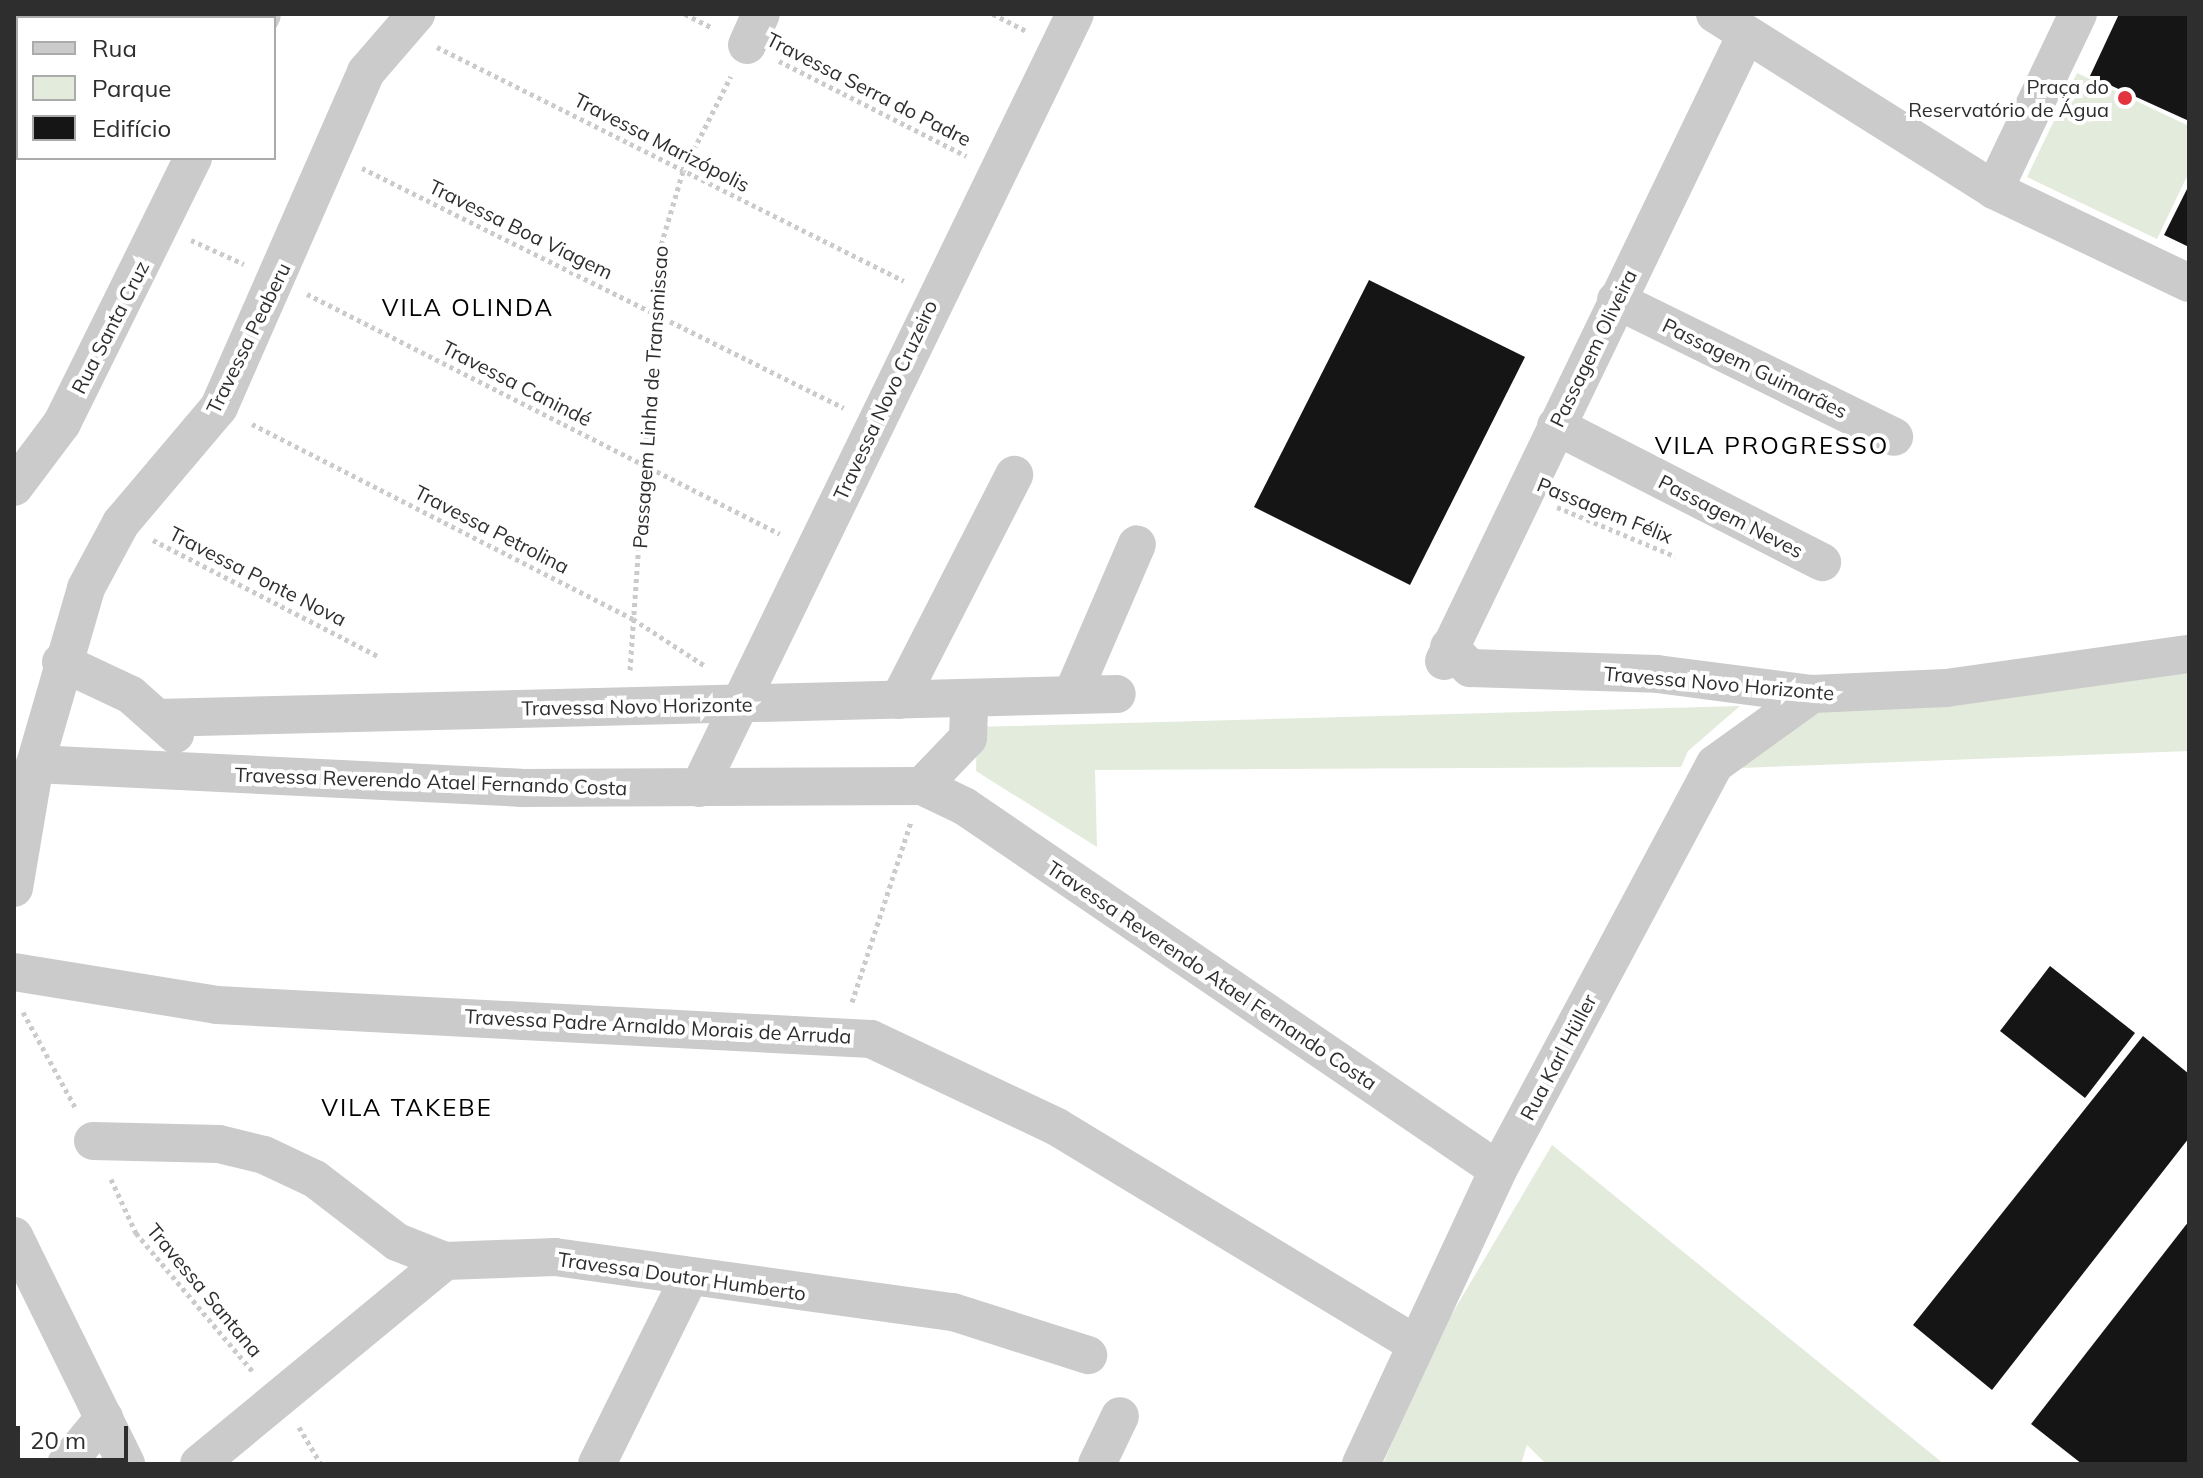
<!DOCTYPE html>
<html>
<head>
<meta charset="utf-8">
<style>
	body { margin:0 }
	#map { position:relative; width:2203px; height:1478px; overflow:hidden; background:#fff; font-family:Mulish,sans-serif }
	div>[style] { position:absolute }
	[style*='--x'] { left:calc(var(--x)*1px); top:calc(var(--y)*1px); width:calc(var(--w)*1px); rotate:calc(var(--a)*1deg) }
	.green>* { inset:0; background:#e3ebdc }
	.building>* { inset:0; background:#151515 }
	.path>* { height:5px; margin-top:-2.5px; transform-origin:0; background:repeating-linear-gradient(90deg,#cbcbcb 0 4px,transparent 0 8px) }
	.minor>* { height:38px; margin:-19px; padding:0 19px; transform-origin:19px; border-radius:19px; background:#cbcbcb }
	.dots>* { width:22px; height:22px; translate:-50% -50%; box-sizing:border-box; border:4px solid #fff; border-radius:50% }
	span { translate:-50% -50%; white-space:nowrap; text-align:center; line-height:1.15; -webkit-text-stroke:8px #fff; paint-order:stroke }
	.poi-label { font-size:20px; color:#2e2e2e }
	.right { translate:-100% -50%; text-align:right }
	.street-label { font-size:20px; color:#2e2e2e }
	.quarter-label { font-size:24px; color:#000; letter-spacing:2px }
	.frame { position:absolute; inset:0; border:16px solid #2e2e2e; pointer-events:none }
	.legend { position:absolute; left:16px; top:16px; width:260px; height:144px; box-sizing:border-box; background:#fff; border:2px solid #ababab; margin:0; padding:10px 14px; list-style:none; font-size:24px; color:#2e2e2e }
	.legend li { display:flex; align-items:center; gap:16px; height:40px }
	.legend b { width:40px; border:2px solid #ababab }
	.scale { position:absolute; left:16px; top:1426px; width:112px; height:36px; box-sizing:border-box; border:4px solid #2e2e2e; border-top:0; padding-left:10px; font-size:24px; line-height:28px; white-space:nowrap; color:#2e2e2e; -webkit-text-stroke:6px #fff; paint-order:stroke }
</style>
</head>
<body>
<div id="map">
	<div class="green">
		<i style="clip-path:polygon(2077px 73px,2189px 126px,2189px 172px,2157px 239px,2027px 177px)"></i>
		<i style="clip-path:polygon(2189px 664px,2189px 751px,1740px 768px,1815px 705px)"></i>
		<i style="clip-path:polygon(1740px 706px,1688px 751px,1681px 767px,1095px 770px,1097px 847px,976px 771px,977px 727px)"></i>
		<i style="clip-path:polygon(1552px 1145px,1944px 1464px,1546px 1464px,1527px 1445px,1521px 1464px,1383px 1464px,1430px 1351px)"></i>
	</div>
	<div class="building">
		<i style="clip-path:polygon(2119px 14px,2189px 14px,2189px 121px,2090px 76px)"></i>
		<i style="clip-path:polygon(2189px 185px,2189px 247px,2164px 235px)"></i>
		<i style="clip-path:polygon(1369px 280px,1525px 357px,1410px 585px,1254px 507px)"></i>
		<i style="clip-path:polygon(2050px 966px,2135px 1033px,2085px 1098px,2000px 1031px)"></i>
		<i style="clip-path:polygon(2143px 1036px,2189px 1074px,2189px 1138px,1992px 1390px,1913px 1325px)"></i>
		<i style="clip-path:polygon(2189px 1221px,2189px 1464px,2082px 1464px,2031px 1424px)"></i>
	</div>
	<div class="path">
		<i style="--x:685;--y:14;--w:31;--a:27"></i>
		<i style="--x:993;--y:14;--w:39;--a:27"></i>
		<i style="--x:437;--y:47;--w:522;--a:26.61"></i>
		<i style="--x:779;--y:61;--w:210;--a:26.9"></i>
		<i style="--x:362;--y:168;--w:538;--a:26.47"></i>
		<i style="--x:191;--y:240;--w:58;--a:24.4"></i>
		<i style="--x:307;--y:294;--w:530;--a:26.9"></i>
		<i style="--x:252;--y:424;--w:428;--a:27.1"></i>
		<i style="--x:633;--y:619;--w:86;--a:33.1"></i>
		<i style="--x:1557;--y:507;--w:128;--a:22.6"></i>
		<i style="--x:153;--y:540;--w:255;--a:27.3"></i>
		<i style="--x:630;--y:670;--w:419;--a:-86"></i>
		<i style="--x:659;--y:252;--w:84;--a:-73.5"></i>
		<i style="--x:683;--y:171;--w:106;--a:-63.2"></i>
		<i style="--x:852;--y:1002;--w:190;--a:-71.9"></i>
		<i style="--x:23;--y:1012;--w:111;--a:61.3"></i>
		<i style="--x:111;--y:1179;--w:60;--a:65.2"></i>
		<i style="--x:136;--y:1233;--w:182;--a:49.9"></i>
		<i style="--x:299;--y:1427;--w:43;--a:59.3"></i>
	</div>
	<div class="minor">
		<i style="--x:1715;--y:14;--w:330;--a:32.2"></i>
		<i style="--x:1994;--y:190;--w:216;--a:25.5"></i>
		<i style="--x:260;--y:18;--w:4;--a:-63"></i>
		<i style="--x:747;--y:45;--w:34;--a:-66"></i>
		<i style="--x:1994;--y:190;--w:195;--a:-64.5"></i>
		<i style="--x:1616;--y:300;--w:310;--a:26.2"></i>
		<i style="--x:1556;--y:426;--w:299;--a:27.1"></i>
		<i style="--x:14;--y:487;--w:80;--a:-53.1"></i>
		<i style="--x:62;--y:423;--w:296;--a:-63.7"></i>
		<i style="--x:1449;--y:647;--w:30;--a:45"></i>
		<i style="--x:1470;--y:668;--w:187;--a:1.8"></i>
		<i style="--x:1657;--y:674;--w:156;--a:7.4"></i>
		<i style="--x:1812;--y:694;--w:134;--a:-2.6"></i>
		<i style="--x:1946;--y:688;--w:245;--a:-8"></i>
		<i style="--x:1444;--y:661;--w:693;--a:-64.25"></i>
		<i style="--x:61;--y:662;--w:77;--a:25.2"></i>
		<i style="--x:131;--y:695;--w:59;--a:41.6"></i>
		<i style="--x:1072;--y:695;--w:164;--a:-66.7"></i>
		<i style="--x:899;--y:700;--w:253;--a:-62.9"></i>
		<i style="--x:157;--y:718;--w:960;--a:-1.43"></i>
		<i style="--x:35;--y:764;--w:486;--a:2.8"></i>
		<i style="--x:520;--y:788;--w:402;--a:-0.3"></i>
		<i style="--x:922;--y:786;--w:47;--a:25.5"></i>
		<i style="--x:964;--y:806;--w:646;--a:34.28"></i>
		<i style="--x:922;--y:786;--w:66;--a:-46.2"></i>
		<i style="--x:968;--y:738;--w:38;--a:-88"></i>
		<i style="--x:699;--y:788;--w:860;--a:-64.09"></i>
		<i style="--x:14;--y:888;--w:126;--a:-80.4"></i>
		<i style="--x:35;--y:764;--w:183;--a:-73.8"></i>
		<i style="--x:86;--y:588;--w:74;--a:-61.7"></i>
		<i style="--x:121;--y:523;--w:152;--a:-49.8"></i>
		<i style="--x:219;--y:407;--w:366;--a:-66.3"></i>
		<i style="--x:366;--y:72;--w:77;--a:-49.2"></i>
		<i style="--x:14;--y:972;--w:206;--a:9.2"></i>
		<i style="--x:217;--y:1005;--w:655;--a:2.98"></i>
		<i style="--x:871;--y:1039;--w:206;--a:25.3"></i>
		<i style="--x:1057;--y:1127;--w:419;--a:31.2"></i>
		<i style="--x:93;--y:1141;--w:126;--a:1.4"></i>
		<i style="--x:219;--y:1144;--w:46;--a:13.7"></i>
		<i style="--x:264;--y:1155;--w:56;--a:25.2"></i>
		<i style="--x:315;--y:1179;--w:103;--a:37.5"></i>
		<i style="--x:397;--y:1242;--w:52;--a:21.6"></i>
		<i style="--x:14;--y:1236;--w:254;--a:63.8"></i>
		<i style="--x:66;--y:1464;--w:60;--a:-50.4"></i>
		<i style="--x:199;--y:1464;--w:319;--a:-39.5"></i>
		<i style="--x:445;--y:1261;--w:110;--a:-2.1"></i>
		<i style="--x:555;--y:1257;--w:402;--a:7.9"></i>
		<i style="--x:953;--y:1312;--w:142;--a:17.7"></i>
		<i style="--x:597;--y:1464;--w:208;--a:-63.7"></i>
		<i style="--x:1097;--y:1464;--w:53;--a:-64.4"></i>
		<i style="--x:1361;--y:1464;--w:324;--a:-65"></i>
		<i style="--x:1498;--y:1170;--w:460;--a:-61.9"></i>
		<i style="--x:1715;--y:764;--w:120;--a:-35.8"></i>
	</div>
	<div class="dots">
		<i style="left:2125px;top:98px;background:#e1343c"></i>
	</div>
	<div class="poi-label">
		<span class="right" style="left:2109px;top:98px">Praça do<br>Reservatório de Água</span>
	</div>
	<div class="street-label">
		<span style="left:869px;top:89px;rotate:27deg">Travessa Serra do Padre</span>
		<span style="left:662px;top:142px;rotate:27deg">Travessa Marizópolis</span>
		<span style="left:521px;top:229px;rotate:26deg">Travessa Boa Viagem</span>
		<span style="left:110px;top:327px;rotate:-63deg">Rua Santa Cruz</span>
		<span style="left:248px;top:338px;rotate:-64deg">Travessa Peaberu</span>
		<span style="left:1593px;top:348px;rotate:-64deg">Passagem Oliveira</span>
		<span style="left:1755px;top:368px;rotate:26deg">Passagem Guimarães</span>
		<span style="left:517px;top:383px;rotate:27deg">Travessa Canindé</span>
		<span style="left:650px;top:397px;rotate:-86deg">Passagem Linha de Transmissao</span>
		<span style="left:885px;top:400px;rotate:-65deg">Travessa Novo Cruzeiro</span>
		<span style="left:1605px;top:510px;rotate:22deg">Passagem Félix</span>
		<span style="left:1731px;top:516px;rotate:27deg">Passagem Neves</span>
		<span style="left:492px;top:529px;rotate:27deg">Travessa Petrolina</span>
		<span style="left:258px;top:576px;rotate:27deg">Travessa Ponte Nova</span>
		<span style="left:1719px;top:683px;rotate:5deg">Travessa Novo Horizonte</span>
		<span style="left:637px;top:706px;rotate:-1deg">Travessa Novo Horizonte</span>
		<span style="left:431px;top:781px;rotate:2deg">Travessa Reverendo Atael Fernando Costa</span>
		<span style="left:1212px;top:975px;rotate:34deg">Travessa Reverendo Atael Fernando Costa</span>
		<span style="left:658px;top:1026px;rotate:3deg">Travessa Padre Arnaldo Morais de Arruda</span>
		<span style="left:1558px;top:1057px;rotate:-62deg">Rua Karl Hüller</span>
		<span style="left:682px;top:1276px;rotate:8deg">Travessa Doutor Humberto</span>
		<span style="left:205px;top:1290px;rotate:50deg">Travessa Santana</span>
	</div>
	<div class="quarter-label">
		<span style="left:468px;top:308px">VILA OLINDA</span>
		<span style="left:1772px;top:446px">VILA PROGRESSO</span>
		<span style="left:407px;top:1108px">VILA TAKEBE</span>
	</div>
	<div class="frame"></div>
	<ul class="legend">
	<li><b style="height:10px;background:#cbcbcb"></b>Rua</li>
	<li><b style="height:22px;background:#e3ebdc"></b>Parque</li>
	<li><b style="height:22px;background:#151515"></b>Edifício</li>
	</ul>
	<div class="scale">20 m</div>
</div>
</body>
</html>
